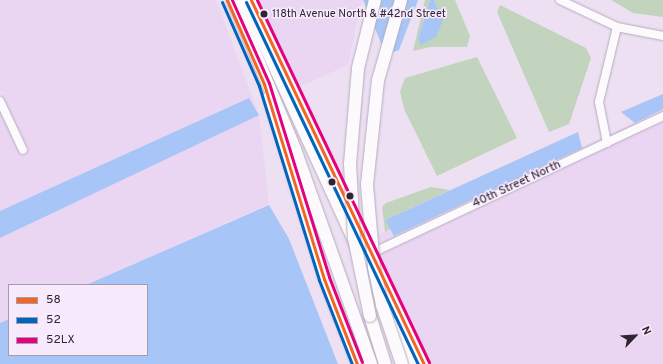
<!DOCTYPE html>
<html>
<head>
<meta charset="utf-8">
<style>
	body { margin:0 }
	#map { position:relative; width:663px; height:364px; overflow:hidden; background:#ece0f2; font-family:Overpass,sans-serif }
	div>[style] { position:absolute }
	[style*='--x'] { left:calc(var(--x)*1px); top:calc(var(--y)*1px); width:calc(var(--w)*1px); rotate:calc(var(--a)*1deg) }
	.built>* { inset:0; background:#ead6f3 }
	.green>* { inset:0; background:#c2d4bd }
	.water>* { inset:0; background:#a7c5f6 }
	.roads { filter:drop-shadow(0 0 1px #b7adbb) drop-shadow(0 0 1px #b7adbb) }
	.minor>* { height:8px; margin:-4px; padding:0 4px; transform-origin:4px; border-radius:4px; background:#fcfafd }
	.major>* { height:10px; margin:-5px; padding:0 5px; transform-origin:5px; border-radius:5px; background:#fcfafd }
	.highway>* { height:12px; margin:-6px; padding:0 6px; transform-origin:6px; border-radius:6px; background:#fcfafd }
	.bridges { filter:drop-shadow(0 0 1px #b7adbb) drop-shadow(0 0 1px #b7adbb) }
	.highway-bridge>* { height:12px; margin:-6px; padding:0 6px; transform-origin:6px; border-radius:6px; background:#fcfafd }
	.bus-1>* { height:3px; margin:-1.5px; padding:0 1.5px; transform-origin:1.5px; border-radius:1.5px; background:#f26522 }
	.bus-2>* { height:3px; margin:-1.5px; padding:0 1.5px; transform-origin:1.5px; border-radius:1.5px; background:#0065bd }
	.bus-3>* { height:3px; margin:-1.5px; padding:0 1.5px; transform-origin:1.5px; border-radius:1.5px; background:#e5007d }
	.dots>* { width:11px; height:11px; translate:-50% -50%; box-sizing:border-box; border:2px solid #f8eafd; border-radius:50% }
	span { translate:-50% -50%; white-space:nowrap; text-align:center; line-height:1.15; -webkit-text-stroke:3px #f8eafd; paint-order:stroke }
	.bus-label { font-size:11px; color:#2e2531 }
	.left { translate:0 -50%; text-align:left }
	.street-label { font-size:12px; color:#2e2531 }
	.legend { position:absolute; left:8px; top:284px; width:140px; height:72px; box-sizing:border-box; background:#f8eafd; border:1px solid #a79bab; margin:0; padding:5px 7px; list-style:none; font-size:12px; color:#2e2531 }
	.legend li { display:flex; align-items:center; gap:8px; height:20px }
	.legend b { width:20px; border:1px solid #a79bab }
	.north { position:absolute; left:615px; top:316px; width:40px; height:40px; -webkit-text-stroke:3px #f8eafd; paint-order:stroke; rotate:65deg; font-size:11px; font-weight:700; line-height:16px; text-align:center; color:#2e2531 }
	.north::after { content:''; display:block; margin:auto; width:14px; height:18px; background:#2e2531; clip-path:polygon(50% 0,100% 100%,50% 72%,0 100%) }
</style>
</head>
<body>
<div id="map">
	<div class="built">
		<i style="clip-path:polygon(0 0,216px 0,259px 115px,269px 204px,86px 285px,9px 285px,9px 319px,0 323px,0 238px,259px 114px,249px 98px,0 211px,0 110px,21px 155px,28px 151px,0 91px)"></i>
		<i style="clip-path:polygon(255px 0,362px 0,348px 65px,297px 88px)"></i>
		<i style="clip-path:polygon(663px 109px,663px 112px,609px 138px,608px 135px)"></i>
		<i style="clip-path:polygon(663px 120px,663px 364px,428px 364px,376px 256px)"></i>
		<i style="clip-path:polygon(601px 138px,602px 141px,375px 248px,374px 237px,390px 229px,395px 236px)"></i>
	</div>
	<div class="green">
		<i style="clip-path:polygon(425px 0,430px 0,418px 39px,443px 20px,434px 0,455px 0,470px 36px,467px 47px,430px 47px,413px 51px)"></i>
		<i style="clip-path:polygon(611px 0,663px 0,663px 17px,633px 13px)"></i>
		<i style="clip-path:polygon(500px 5px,586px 48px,591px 58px,569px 124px,549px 132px,497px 12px)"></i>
		<i style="clip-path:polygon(477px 57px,517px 138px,437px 176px,404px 109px,400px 91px,405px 78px)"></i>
		<i style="clip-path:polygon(431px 187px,450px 190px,385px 220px,390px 229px,385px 232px,382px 207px,386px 203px)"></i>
	</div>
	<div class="water">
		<i style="clip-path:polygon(363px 0,418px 0,399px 50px,391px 53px,384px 50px)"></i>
		<i style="clip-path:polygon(430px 0,434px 0,443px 20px,436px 37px,421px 45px,418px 39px)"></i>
		<i style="clip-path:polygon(663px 94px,663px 109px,635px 123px,621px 112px)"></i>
		<i style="clip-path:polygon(249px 98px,259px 115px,0 238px,0 211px)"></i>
		<i style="clip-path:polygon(578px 132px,582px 148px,394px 236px,385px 220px)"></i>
		<i style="clip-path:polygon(269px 205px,289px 239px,338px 364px,0 364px,0 323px,9px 319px,9px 355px,147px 355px,147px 285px,86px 285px)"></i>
	</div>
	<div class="roads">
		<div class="minor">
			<i style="--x:560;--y:0;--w:63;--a:25.3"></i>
			<i style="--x:617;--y:27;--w:47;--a:11.1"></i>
			<i style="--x:0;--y:101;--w:54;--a:64.9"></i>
			<i style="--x:607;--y:143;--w:42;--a:-101"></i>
			<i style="--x:599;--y:102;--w:77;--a:-76.5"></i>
			<i style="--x:370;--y:254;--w:324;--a:-25.2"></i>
		</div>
		<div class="major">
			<i style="--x:251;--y:0;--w:403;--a:64.6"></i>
			<i style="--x:268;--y:97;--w:190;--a:72.9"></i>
			<i style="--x:324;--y:279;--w:91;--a:68.8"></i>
		</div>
		<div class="highway">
			<i style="--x:233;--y:0;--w:161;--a:67.4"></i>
			<i style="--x:295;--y:149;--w:228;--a:70.5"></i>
			<i style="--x:244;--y:0;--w:315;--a:65.4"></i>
			<i style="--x:370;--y:316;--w:50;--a:72.6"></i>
			<i style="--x:393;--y:324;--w:44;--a:65.8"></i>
		</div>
	</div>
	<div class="bridges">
		<div class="highway-bridge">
			<i style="--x:401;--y:0;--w:83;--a:106"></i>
			<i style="--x:378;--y:80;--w:106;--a:96"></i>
			<i style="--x:367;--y:185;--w:82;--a:85.1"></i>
			<i style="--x:374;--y:267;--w:39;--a:78"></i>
			<i style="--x:382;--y:305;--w:62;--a:71.3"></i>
			<i style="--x:370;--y:316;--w:80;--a:-101.6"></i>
			<i style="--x:354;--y:238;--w:74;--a:-93.1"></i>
			<i style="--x:350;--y:164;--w:96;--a:-85.2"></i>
			<i style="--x:358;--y:68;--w:70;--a:-76"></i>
		</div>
	</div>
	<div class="bus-1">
		<i style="--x:227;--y:0;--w:92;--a:66.2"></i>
		<i style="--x:264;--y:84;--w:204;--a:72.9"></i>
		<i style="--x:324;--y:279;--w:91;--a:68.8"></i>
		<i style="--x:251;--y:0;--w:403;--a:64.6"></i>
	</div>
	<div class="bus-2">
		<i style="--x:222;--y:2;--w:92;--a:66.2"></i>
		<i style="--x:259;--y:86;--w:203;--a:72.8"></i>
		<i style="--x:319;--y:280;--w:90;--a:68.6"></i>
		<i style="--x:246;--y:2;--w:401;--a:64.6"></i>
	</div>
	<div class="bus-3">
		<i style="--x:232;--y:0;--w:91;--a:66"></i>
		<i style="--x:269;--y:83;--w:203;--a:72.8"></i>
		<i style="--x:329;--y:277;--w:91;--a:68.8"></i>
		<i style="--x:257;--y:0;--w:401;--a:64.6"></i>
	</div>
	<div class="dots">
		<i style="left:264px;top:14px;background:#2e2531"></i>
		<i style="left:332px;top:182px;background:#2e2531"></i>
		<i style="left:350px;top:196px;background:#2e2531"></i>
	</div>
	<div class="bus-label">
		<span class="left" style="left:272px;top:14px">118th Avenue North &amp; #42nd Street</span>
	</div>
	<div class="street-label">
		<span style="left:517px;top:185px;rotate:-25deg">40th Street North</span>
	</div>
	<ul class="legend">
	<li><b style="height:5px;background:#f26522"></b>58</li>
	<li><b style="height:5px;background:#0065bd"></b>52</li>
	<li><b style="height:5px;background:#e5007d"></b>52LX</li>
	</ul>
	<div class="north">N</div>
</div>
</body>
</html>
